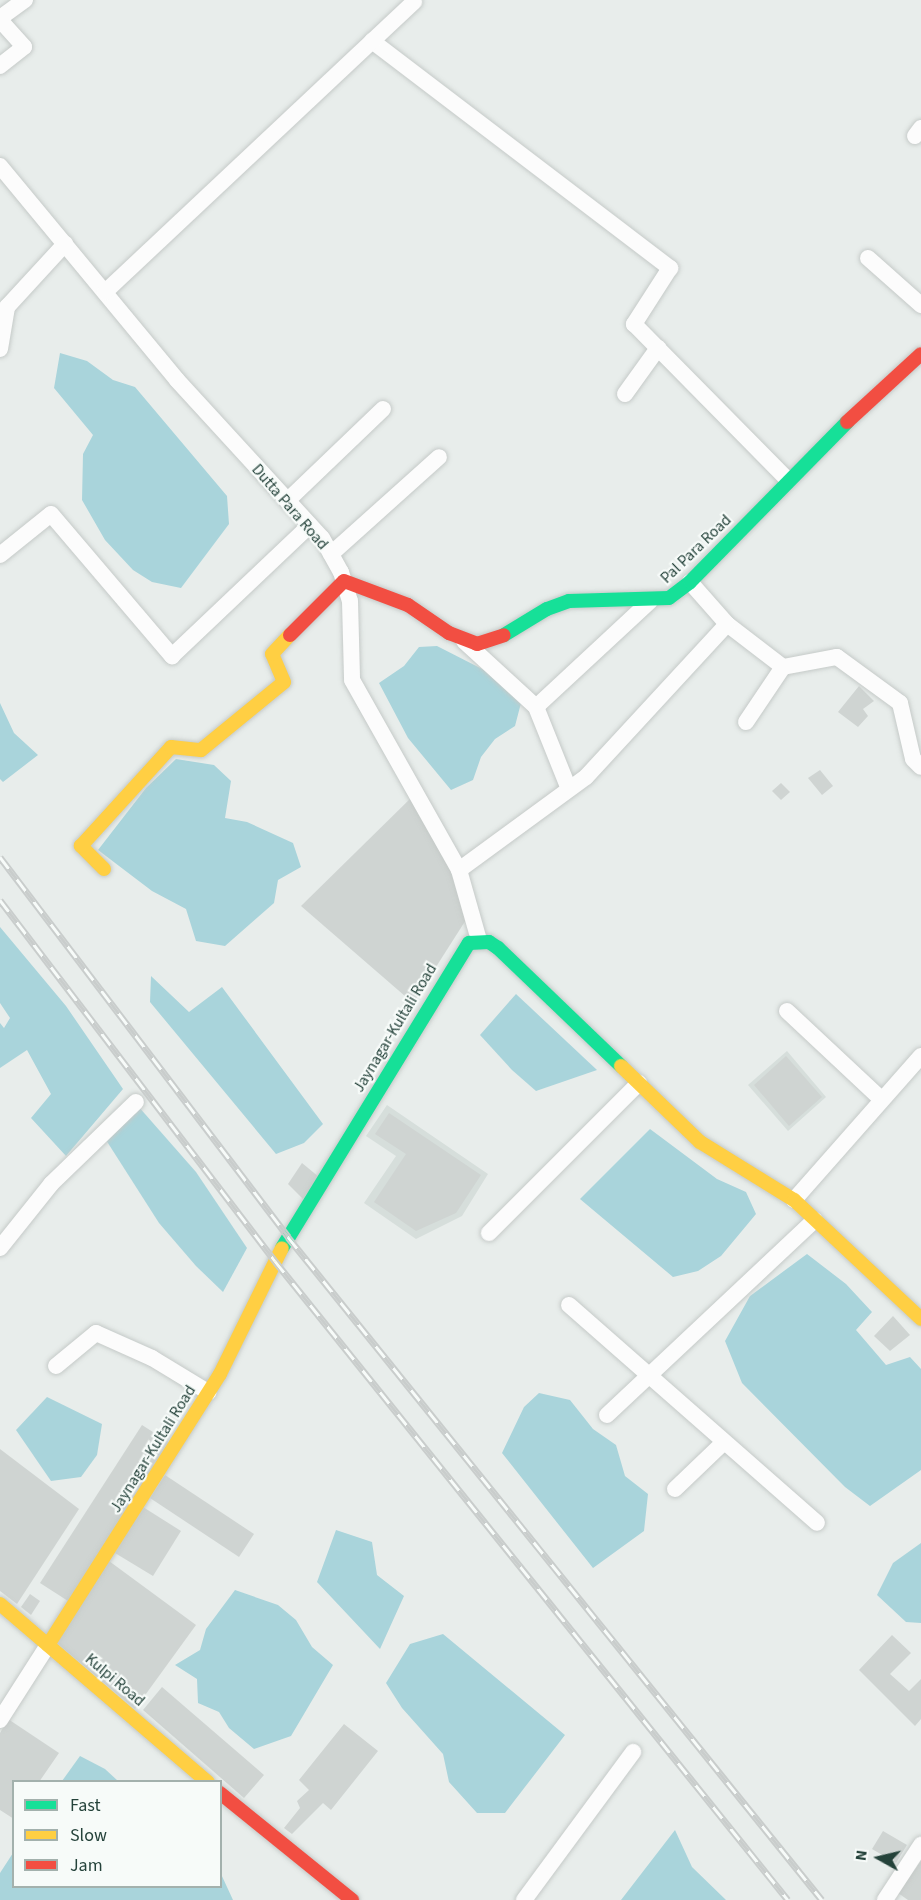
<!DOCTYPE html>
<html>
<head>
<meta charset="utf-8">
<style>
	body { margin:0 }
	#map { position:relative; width:921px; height:1900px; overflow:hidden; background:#e8edeb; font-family:"Source Sans 3",sans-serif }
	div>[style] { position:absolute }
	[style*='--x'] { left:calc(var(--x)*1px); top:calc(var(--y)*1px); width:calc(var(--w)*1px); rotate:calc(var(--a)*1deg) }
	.built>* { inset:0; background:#d6dedb }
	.water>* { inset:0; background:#a9d4db }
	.building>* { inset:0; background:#cfd4d2 }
	.roads { filter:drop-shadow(0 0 2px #c5cac8) drop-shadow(0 0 2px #c5cac8) }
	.street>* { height:16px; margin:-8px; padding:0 8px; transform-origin:8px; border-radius:8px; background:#fcfcfc }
	.fast>* { height:14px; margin:-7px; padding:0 7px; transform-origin:7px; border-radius:7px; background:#16e098 }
	.slow>* { height:14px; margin:-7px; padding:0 7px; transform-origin:7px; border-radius:7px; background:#ffcf43 }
	.jam>* { height:14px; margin:-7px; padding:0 7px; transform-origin:7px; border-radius:7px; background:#f24e42 }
	.rail>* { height:7px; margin-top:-3.5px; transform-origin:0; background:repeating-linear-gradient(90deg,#f7fbf9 0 14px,#c9cdcc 0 28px); box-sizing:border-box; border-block:2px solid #c9cdcc }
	span { translate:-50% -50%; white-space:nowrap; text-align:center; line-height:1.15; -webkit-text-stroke:4.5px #f7fbf9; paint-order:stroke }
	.street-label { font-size:16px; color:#24423a }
	.legend { position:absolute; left:12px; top:1780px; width:210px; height:108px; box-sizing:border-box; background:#f7fbf9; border:2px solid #a3b1ad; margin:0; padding:8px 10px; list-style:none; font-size:18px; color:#24423a }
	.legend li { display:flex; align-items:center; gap:12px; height:30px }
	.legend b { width:30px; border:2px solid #a3b1ad }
	.north { position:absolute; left:849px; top:1828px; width:60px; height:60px; -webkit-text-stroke:4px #f7fbf9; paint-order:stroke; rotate:278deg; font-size:16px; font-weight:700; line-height:24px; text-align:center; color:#24423a }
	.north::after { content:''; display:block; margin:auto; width:21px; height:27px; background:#24423a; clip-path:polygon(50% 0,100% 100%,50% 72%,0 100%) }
</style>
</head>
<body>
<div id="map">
	<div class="built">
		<i style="clip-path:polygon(787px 1051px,826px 1097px,788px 1131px,748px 1085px)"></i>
		<i style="clip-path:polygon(387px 1105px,488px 1174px,462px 1216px,416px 1239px,364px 1203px,396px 1156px,366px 1136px)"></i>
	</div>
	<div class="water">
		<i style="clip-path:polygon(60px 353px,87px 361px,113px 380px,135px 387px,227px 496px,229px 524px,181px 588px,152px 582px,133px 570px,105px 540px,82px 500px,83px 454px,93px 435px,54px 388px)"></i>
		<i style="clip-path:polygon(437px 646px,488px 672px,521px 703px,515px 726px,495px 739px,481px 757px,473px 780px,451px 790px,408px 738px,379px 683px,404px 666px,419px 647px)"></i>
		<i style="clip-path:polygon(0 703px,14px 733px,38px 755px,3px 782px,0 779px)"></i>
		<i style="clip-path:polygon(176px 759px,214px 765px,231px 781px,225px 818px,247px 822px,293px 843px,301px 867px,278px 880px,274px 903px,225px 946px,196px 941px,186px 909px,152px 891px,98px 850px,146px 788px)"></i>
		<i style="clip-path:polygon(0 927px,66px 1006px,123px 1089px,66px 1156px,31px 1118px,51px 1094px,27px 1050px,0 1068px,0 1023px,4px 1028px,10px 1018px,0 1003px)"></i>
		<i style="clip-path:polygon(151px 976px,189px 1012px,222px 987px,323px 1124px,304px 1143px,276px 1154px,150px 1002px)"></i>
		<i style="clip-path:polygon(516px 994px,597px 1070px,536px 1091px,512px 1070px,480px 1035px)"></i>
		<i style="clip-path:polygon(138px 1106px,196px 1172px,247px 1248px,223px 1292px,196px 1266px,159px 1223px,106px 1140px)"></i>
		<i style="clip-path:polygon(650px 1129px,717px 1179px,746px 1192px,756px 1214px,721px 1256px,698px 1271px,673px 1277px,580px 1199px)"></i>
		<i style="clip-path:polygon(807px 1254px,846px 1284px,872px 1312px,856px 1330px,886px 1365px,910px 1357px,921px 1369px,921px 1470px,870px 1506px,845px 1487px,742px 1383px,725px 1341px,750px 1296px)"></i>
		<i style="clip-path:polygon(539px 1393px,570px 1400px,593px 1429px,616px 1445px,625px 1476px,648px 1494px,644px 1531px,593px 1568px,502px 1453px,524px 1407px)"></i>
		<i style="clip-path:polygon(47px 1397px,102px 1424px,97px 1455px,81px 1477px,51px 1481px,16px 1430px)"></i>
		<i style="clip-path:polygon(336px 1530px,372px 1542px,377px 1575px,404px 1596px,380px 1649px,317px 1582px)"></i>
		<i style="clip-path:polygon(921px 1543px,921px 1623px,906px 1622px,877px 1595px,893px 1563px)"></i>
		<i style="clip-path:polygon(235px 1590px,278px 1605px,296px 1620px,312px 1647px,333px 1665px,291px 1736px,254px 1749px,229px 1728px,219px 1712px,198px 1703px,197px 1679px,175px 1665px,200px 1650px,206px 1629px)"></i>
		<i style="clip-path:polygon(443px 1634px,565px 1735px,505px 1813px,477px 1813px,449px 1782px,443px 1754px,402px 1708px,386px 1683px,410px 1644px)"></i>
		<i style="clip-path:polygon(80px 1756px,105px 1769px,118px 1781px,62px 1781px)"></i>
		<i style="clip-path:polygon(675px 1830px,692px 1867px,726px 1900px,621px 1900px)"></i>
		<i style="clip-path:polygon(13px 1853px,14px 1886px,220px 1886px,221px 1874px,233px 1900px,0 1900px,0 1873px)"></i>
	</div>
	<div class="building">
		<i style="clip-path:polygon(859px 686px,874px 701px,863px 709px,868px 716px,858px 727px,838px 712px)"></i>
		<i style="clip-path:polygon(820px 770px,833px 786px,822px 795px,808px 778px)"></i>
		<i style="clip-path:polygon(781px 783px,790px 792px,781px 800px,772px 791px)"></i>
		<i style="clip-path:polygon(414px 795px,471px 912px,413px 1003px,301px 906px)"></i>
		<i style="clip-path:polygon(786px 1056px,822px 1097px,789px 1126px,754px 1085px)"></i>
		<i style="clip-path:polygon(389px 1113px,481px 1175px,456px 1213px,416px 1231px,374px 1202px,406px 1154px,375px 1134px)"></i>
		<i style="clip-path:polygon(302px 1163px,319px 1177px,303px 1199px,288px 1184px)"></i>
		<i style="clip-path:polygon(893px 1316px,910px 1335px,890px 1351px,874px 1336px)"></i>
		<i style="clip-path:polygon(142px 1425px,170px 1443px,68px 1601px,40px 1583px)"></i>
		<i style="clip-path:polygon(0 1449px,79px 1509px,17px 1604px,0 1591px)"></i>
		<i style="clip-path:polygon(165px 1475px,254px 1534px,239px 1557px,150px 1498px)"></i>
		<i style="clip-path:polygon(143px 1507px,181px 1531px,153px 1576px,115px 1553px)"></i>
		<i style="clip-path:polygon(109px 1561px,196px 1625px,135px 1709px,57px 1643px)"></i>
		<i style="clip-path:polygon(30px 1594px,40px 1601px,31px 1615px,21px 1607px)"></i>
		<i style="clip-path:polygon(892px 1635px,911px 1653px,890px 1674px,909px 1691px,921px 1679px,921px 1719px,915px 1726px,859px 1670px)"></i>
		<i style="clip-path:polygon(162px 1687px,264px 1775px,244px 1798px,143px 1710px)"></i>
		<i style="clip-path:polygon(8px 1719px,59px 1753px,39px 1782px,14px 1782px,14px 1819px,0 1810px,0 1733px)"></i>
		<i style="clip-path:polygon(344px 1724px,378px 1751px,331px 1810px,323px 1803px,292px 1834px,284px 1828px,300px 1808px,297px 1801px,309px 1790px,299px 1780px)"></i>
		<i style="clip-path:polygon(883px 1831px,907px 1845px,896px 1863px,872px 1849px)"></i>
		<i style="clip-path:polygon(921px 1861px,921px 1900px,908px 1900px,898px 1893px)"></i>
	</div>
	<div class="roads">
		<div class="street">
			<i style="--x:0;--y:18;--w:31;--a:-36"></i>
			<i style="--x:0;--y:20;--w:36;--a:48"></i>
			<i style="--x:24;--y:47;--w:31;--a:142"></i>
			<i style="--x:372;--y:41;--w:375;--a:37.3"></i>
			<i style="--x:670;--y:268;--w:67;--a:122.7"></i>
			<i style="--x:634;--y:324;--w:219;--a:45.4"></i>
			<i style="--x:915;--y:136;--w:10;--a:-53"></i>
			<i style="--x:0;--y:166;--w:278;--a:50.4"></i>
			<i style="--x:177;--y:380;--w:214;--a:47.5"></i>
			<i style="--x:322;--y:538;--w:39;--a:61"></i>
			<i style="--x:341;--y:572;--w:30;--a:73"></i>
			<i style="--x:350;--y:601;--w:79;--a:88.5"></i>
			<i style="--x:352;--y:680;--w:218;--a:60.6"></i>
			<i style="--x:459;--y:870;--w:73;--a:74.1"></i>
			<i style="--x:868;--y:258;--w:71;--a:41.6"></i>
			<i style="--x:105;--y:292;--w:424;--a:-43.2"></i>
			<i style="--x:0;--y:349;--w:43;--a:-80.5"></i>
			<i style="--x:7;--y:307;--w:86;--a:-47.4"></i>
			<i style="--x:625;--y:394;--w:57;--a:-54.3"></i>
			<i style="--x:287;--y:501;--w:133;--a:-43.8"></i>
			<i style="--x:331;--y:554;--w:145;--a:-41.9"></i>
			<i style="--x:0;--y:555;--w:65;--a:-38.8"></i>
			<i style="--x:51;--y:514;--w:187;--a:49.6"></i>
			<i style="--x:172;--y:656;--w:190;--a:-43.5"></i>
			<i style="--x:727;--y:624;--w:71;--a:37.5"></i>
			<i style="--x:783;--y:667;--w:55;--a:-10.5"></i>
			<i style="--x:837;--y:657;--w:78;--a:36.1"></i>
			<i style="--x:900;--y:703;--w:57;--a:76.9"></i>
			<i style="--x:913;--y:759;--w:11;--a:45"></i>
			<i style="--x:464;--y:641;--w:98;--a:42.5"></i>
			<i style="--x:536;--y:707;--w:88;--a:68.1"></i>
			<i style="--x:536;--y:707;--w:156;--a:-42.9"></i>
			<i style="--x:746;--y:722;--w:66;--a:-56.1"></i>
			<i style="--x:459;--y:870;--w:157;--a:-36.2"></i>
			<i style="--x:586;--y:777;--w:208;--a:-47.3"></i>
			<i style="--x:727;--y:624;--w:56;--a:-131.4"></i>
			<i style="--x:787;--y:1011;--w:129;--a:43.1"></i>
			<i style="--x:794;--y:1200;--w:192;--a:-48.6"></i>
			<i style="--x:489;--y:1233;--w:212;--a:-45"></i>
			<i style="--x:0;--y:1248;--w:82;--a:-51.4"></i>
			<i style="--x:51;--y:1184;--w:118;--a:-44"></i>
			<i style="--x:569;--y:1305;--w:330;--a:41.3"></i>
			<i style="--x:56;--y:1366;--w:52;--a:-39.5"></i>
			<i style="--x:96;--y:1333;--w:61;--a:24.1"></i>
			<i style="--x:152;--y:1358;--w:66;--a:31.3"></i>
			<i style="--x:607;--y:1415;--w:285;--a:-43.2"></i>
			<i style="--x:675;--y:1489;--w:68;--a:-43.8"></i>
			<i style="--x:0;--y:1720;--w:89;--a:-57.4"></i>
			<i style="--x:524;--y:1900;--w:184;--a:-53.6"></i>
			<i style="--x:885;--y:1900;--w:66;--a:-56.8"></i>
		</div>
		<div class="fast">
			<i style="--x:504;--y:635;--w:50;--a:-31.2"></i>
			<i style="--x:547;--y:609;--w:23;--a:-20"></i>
			<i style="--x:569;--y:601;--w:100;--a:-1.7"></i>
			<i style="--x:669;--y:598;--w:26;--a:-37"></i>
			<i style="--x:690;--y:582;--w:224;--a:-45.5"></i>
			<i style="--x:282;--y:1248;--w:358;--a:-58.5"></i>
			<i style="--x:469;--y:943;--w:20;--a:-3"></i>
			<i style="--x:489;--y:942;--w:11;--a:34"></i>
			<i style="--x:498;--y:948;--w:170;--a:43.8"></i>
		</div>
		<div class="slow">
			<i style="--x:104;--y:869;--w:33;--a:-135"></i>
			<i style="--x:81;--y:846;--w:134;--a:-47.7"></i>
			<i style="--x:171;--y:747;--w:30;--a:6"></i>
			<i style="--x:201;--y:750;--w:107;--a:-39.3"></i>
			<i style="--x:284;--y:682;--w:30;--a:-113"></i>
			<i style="--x:272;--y:654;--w:26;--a:-47"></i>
			<i style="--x:621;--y:1066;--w:110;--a:43.9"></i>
			<i style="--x:700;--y:1142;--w:110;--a:31.7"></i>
			<i style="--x:794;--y:1200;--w:174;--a:43.1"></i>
			<i style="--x:0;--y:1604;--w:274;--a:40.6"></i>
			<i style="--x:48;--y:1645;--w:321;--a:-57.6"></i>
			<i style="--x:220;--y:1374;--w:140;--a:-63.8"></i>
		</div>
		<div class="jam">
			<i style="--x:847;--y:422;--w:100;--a:-42.6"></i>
			<i style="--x:290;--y:635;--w:76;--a:-45"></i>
			<i style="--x:344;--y:581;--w:68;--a:20.6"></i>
			<i style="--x:408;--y:605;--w:50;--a:34.3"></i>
			<i style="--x:449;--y:633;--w:30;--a:21"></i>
			<i style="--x:477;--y:644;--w:28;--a:-18"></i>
			<i style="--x:220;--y:1793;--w:170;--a:39"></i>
		</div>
	</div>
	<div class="rail">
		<i style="--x:0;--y:857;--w:477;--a:52.8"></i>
		<i style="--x:288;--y:1237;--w:851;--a:51.15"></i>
		<i style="--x:0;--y:900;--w:454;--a:52.7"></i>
		<i style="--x:275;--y:1261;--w:819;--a:51.24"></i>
	</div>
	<div class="street-label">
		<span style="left:290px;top:507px;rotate:49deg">Dutta Para Road</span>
		<span style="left:696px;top:549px;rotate:-44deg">Pal Para Road</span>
		<span style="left:395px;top:1028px;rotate:-59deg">Jaynagar-Kultali Road</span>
		<span style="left:153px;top:1449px;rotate:-58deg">Jaynagar-Kultali Road</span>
		<span style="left:115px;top:1680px;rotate:40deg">Kulpi Road</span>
	</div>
	<ul class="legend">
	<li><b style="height:8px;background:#16e098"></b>Fast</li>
	<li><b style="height:8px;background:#ffcf43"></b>Slow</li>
	<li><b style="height:8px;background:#f24e42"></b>Jam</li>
	</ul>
	<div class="north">N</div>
</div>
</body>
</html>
